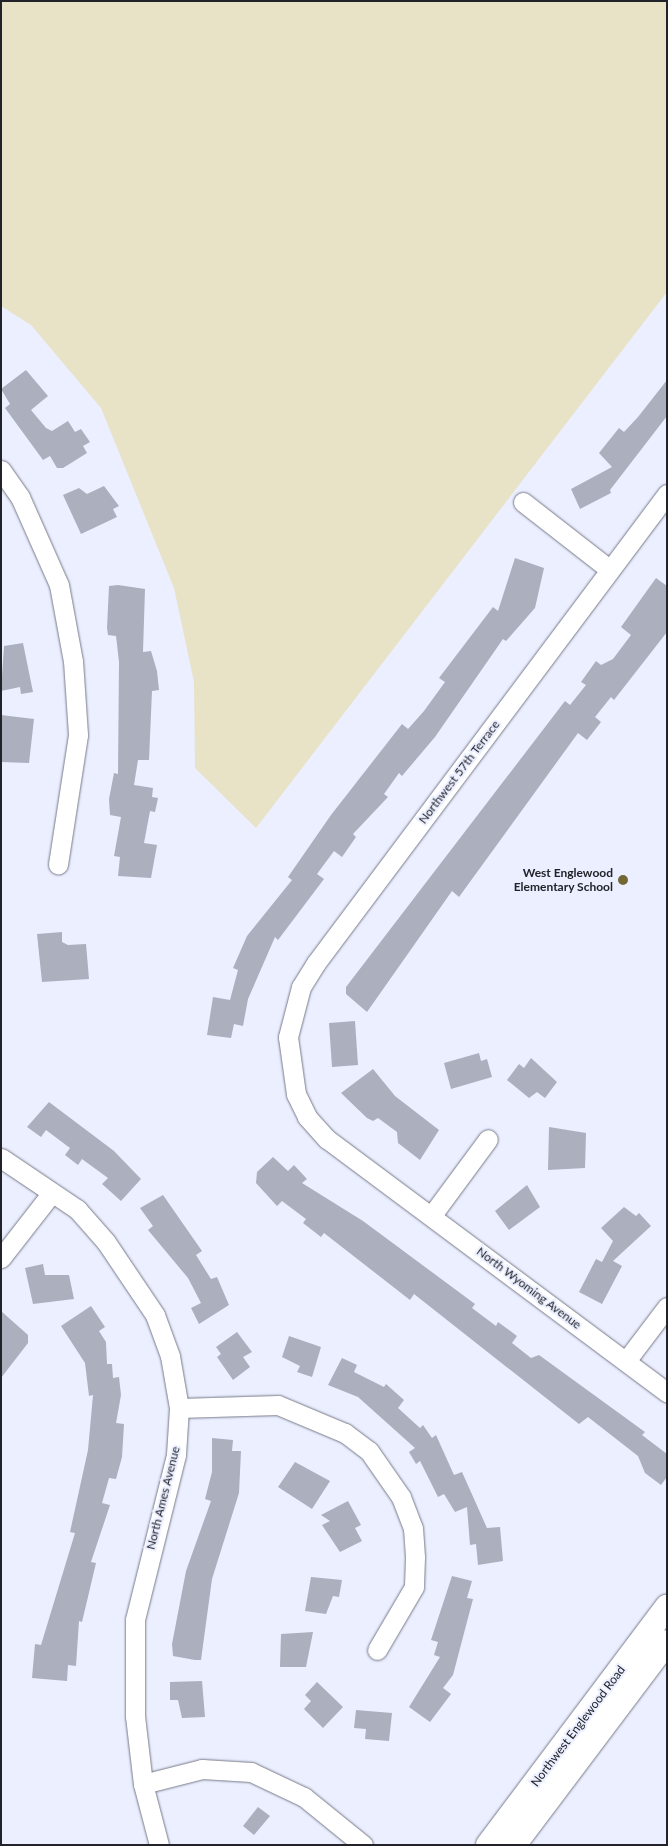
<!DOCTYPE html>
<html>
<head>
<meta charset="utf-8">
<style>
	body { margin:0 }
	#map { position:relative; width:668px; height:1846px; overflow:hidden; background:#ebefff; font-family:Lato,sans-serif }
	div>[style] { position:absolute }
	[style*='--x'] { left:calc(var(--x)*1px); top:calc(var(--y)*1px); width:calc(var(--w)*1px); rotate:calc(var(--a)*1deg) }
	.green>* { inset:0; background:#e8e2c7 }
	.building>* { inset:0; background:#abafbe }
	.roads { filter:drop-shadow(0 0 1px #777a88) drop-shadow(0 0 1px #777a88) }
	.minor>* { height:19px; margin:-9.5px; padding:0 9.5px; transform-origin:9.5px; border-radius:9.5px; background:#fff }
	.major>* { height:24px; margin:-12px; padding:0 12px; transform-origin:12px; border-radius:12px; background:#fff }
	.dots>* { width:14px; height:14px; translate:-50% -50%; box-sizing:border-box; border:2px solid #ebefff; border-radius:50% }
	span { translate:-50% -50%; white-space:nowrap; text-align:center; line-height:1.15; -webkit-text-stroke:4px #ebefff; paint-order:stroke }
	.street-label { font-size:12px; color:#212328 }
	.poi-label { font-size:12px; color:#212328; font-weight:700 }
	.right { translate:-100% -50%; text-align:right }
	.frame { position:absolute; inset:0; border:2px solid #212328; pointer-events:none }
</style>
</head>
<body>
<div id="map">
	<div class="green">
		<i style="clip-path:polygon(1px 1px,667px 1px,667px 292px,256px 828px,195px 768px,194px 682px,174px 588px,101px 408px,31px 325px,1px 306px)"></i>
	</div>
	<div class="building">
		<i style="clip-path:polygon(26px 370px,48px 396px,31px 410px,46px 428px,52px 431px,68px 421px,75px 432px,81px 429px,90px 442px,83px 446px,87px 453px,63px 468px,57px 468px,50px 456px,43px 460px,5px 408px,10px 404px,1px 389px)"></i>
		<i style="clip-path:polygon(667px 380px,667px 416px,610px 490px,611px 493px,580px 509px,571px 489px,612px 467px,599px 453px,619px 428px,624px 432px,638px 417px)"></i>
		<i style="clip-path:polygon(104px 486px,119px 506px,113px 509px,117px 517px,81px 534px,63px 495px,79px 488px,87px 494px)"></i>
		<i style="clip-path:polygon(515px 558px,544px 568px,535px 608px,506px 641px,503px 639px,435px 737px,402px 776px,399px 773px,384px 794px,388px 797px,353px 834px,356px 837px,342px 857px,334px 851px,317px 874px,324px 879px,278px 940px,275px 937px,248px 999px,243px 1026px,234px 1024px,231px 1038px,207px 1035px,213px 997px,230px 1000px,238px 970px,233px 968px,247px 936px,292px 880px,288px 877px,331px 815px,402px 724px,408px 729px,424px 711px,445px 682px,439px 678px,493px 607px,498px 611px)"></i>
		<i style="clip-path:polygon(656px 578px,667px 586px,667px 632px,614px 700px,611px 697px,595px 717px,601px 722px,587px 740px,578px 733px,459px 897px,452px 891px,367px 1012px,346px 994px,346px 987px,565px 701px,570px 705px,586px 685px,581px 682px,596px 661px,601px 665px,613px 659px,631px 635px,621px 627px)"></i>
		<i style="clip-path:polygon(118px 585px,145px 589px,143px 652px,151px 651px,157px 671px,159px 690px,152px 691px,149px 760px,138px 760px,134px 785px,153px 788px,152px 797px,158px 798px,155px 812px,150px 811px,144px 843px,157px 845px,151px 878px,118px 876px,120px 857px,114px 856px,121px 817px,110px 815px,109px 799px,114px 773px,118px 774px,119px 662px,116px 636px,108px 635px,107px 628px,109px 586px)"></i>
		<i style="clip-path:polygon(23px 643px,33px 692px,21px 694px,20px 687px,1px 691px,4px 646px)"></i>
		<i style="clip-path:polygon(1px 715px,34px 719px,29px 763px,1px 762px)"></i>
		<i style="clip-path:polygon(62px 932px,62px 942px,68px 945px,86px 944px,89px 979px,42px 982px,37px 934px)"></i>
		<i style="clip-path:polygon(355px 1021px,358px 1065px,332px 1067px,329px 1023px)"></i>
		<i style="clip-path:polygon(479px 1053px,481px 1061px,487px 1059px,492px 1077px,451px 1089px,444px 1063px)"></i>
		<i style="clip-path:polygon(531px 1058px,557px 1082px,545px 1098px,537px 1092px,529px 1098px,507px 1080px,519px 1064px,524px 1068px)"></i>
		<i style="clip-path:polygon(373px 1069px,395px 1096px,439px 1130px,420px 1160px,398px 1143px,397px 1132px,378px 1118px,373px 1121px,367px 1118px,341px 1093px)"></i>
		<i style="clip-path:polygon(49px 1102px,114px 1151px,141px 1179px,121px 1201px,102px 1184px,108px 1178px,82px 1159px,78px 1165px,65px 1155px,70px 1148px,46px 1130px,41px 1137px,27px 1127px)"></i>
		<i style="clip-path:polygon(549px 1127px,586px 1133px,585px 1168px,548px 1170px)"></i>
		<i style="clip-path:polygon(273px 1157px,288px 1171px,294px 1165px,307px 1179px,302px 1183px,363px 1221px,475px 1304px,472px 1308px,496px 1326px,498px 1322px,517px 1336px,512px 1343px,531px 1358px,539px 1355px,645px 1432px,642px 1435px,667px 1454px,667px 1477px,661px 1485px,645px 1473px,638px 1456px,588px 1417px,579px 1424px,414px 1294px,410px 1300px,324px 1233px,321px 1237px,303px 1223px,306px 1219px,282px 1201px,277px 1206px,256px 1183px,257px 1172px)"></i>
		<i style="clip-path:polygon(527px 1185px,540px 1207px,509px 1230px,495px 1211px)"></i>
		<i style="clip-path:polygon(163px 1195px,202px 1251px,196px 1255px,211px 1279px,217px 1277px,229px 1305px,199px 1324px,191px 1308px,201px 1303px,188px 1278px,148px 1230px,153px 1226px,140px 1208px)"></i>
		<i style="clip-path:polygon(624px 1207px,636px 1216px,639px 1213px,651px 1226px,613px 1261px,622px 1266px,602px 1304px,579px 1292px,596px 1259px,602px 1262px,613px 1241px,601px 1228px)"></i>
		<i style="clip-path:polygon(43px 1264px,45px 1275px,69px 1275px,74px 1299px,33px 1304px,25px 1268px)"></i>
		<i style="clip-path:polygon(91px 1306px,105px 1327px,99px 1331px,106px 1342px,107px 1364px,112px 1364px,113px 1378px,119px 1377px,121px 1395px,116px 1423px,124px 1424px,122px 1457px,116px 1479px,109px 1478px,102px 1503px,110px 1505px,91px 1562px,96px 1563px,82px 1622px,79px 1621px,76px 1666px,68px 1665px,67px 1681px,32px 1678px,35px 1644px,41px 1645px,75px 1533px,70px 1532px,88px 1450px,93px 1395px,89px 1396px,85px 1363px,61px 1326px)"></i>
		<i style="clip-path:polygon(1px 1311px,28px 1335px,28px 1343px,1px 1378px)"></i>
		<i style="clip-path:polygon(237px 1332px,252px 1352px,243px 1357px,250px 1367px,233px 1380px,217px 1357px,221px 1354px,216px 1347px)"></i>
		<i style="clip-path:polygon(289px 1336px,321px 1347px,312px 1377px,297px 1372px,300px 1366px,282px 1357px)"></i>
		<i style="clip-path:polygon(342px 1358px,357px 1365px,354px 1372px,384px 1387px,386px 1384px,404px 1400px,398px 1408px,420px 1428px,423px 1425px,432px 1438px,436px 1435px,454px 1475px,462px 1472px,487px 1528px,500px 1527px,503px 1561px,478px 1565px,476px 1544px,470px 1545px,467px 1507px,455px 1512px,444px 1494px,438px 1497px,420px 1461px,416px 1464px,409px 1452px,415px 1448px,358px 1397px,328px 1385px)"></i>
		<i style="clip-path:polygon(212px 1438px,233px 1440px,232px 1451px,241px 1451px,239px 1493px,212px 1579px,201px 1660px,195px 1660px,173px 1656px,172px 1644px,186px 1571px,211px 1501px,205px 1499px,212px 1472px)"></i>
		<i style="clip-path:polygon(295px 1462px,330px 1481px,312px 1509px,278px 1487px)"></i>
		<i style="clip-path:polygon(348px 1501px,361px 1525px,355px 1528px,362px 1541px,340px 1552px,322px 1525px,330px 1521px,321px 1515px)"></i>
		<i style="clip-path:polygon(452px 1576px,472px 1581px,467px 1598px,473px 1599px,453px 1675px,443px 1688px,451px 1694px,430px 1722px,409px 1707px,440px 1657px,434px 1655px,438px 1642px,431px 1640px)"></i>
		<i style="clip-path:polygon(311px 1577px,342px 1580px,339px 1597px,333px 1596px,326px 1614px,305px 1611px)"></i>
		<i style="clip-path:polygon(313px 1632px,306px 1667px,280px 1667px,281px 1634px)"></i>
		<i style="clip-path:polygon(202px 1681px,205px 1717px,182px 1718px,178px 1700px,170px 1700px,170px 1682px)"></i>
		<i style="clip-path:polygon(317px 1682px,343px 1707px,323px 1728px,304px 1709px,311px 1701px,305px 1695px)"></i>
		<i style="clip-path:polygon(356px 1710px,392px 1713px,389px 1741px,365px 1739px,366px 1729px,354px 1728px)"></i>
		<i style="clip-path:polygon(258px 1807px,270px 1816px,254px 1835px,243px 1826px)"></i>
	</div>
	<div class="roads">
		<div class="minor">
			<i style="--x:1;--y:470;--w:33;--a:55"></i>
			<i style="--x:20;--y:497;--w:96;--a:66.1"></i>
			<i style="--x:59;--y:585;--w:77;--a:79.6"></i>
			<i style="--x:73;--y:661;--w:74;--a:86.1"></i>
			<i style="--x:78;--y:735;--w:131;--a:98.8"></i>
			<i style="--x:667;--y:494;--w:586;--a:126.81"></i>
			<i style="--x:316;--y:963;--w:28;--a:122"></i>
			<i style="--x:301;--y:987;--w:52;--a:104.6"></i>
			<i style="--x:288;--y:1037;--w:58;--a:82"></i>
			<i style="--x:296;--y:1094;--w:25;--a:64"></i>
			<i style="--x:307;--y:1117;--w:30;--a:48"></i>
			<i style="--x:327;--y:1139;--w:424;--a:36.7"></i>
			<i style="--x:523;--y:502;--w:109;--a:37.9"></i>
			<i style="--x:1;--y:1158;--w:92;--a:33.9"></i>
			<i style="--x:77;--y:1209;--w:44;--a:48.7"></i>
			<i style="--x:106;--y:1242;--w:88;--a:56.1"></i>
			<i style="--x:155;--y:1315;--w:44;--a:69.9"></i>
			<i style="--x:170;--y:1356;--w:53;--a:80.2"></i>
			<i style="--x:179;--y:1408;--w:47;--a:93.7"></i>
			<i style="--x:176;--y:1455;--w:170;--a:104"></i>
			<i style="--x:135;--y:1620;--w:96;--a:90"></i>
			<i style="--x:135;--y:1716;--w:68;--a:83.3"></i>
			<i style="--x:143;--y:1784;--w:63;--a:75.3"></i>
			<i style="--x:432;--y:1215;--w:94;--a:-53.6"></i>
			<i style="--x:1;--y:1258;--w:80;--a:-52.1"></i>
			<i style="--x:626;--y:1361;--w:68;--a:-52.8"></i>
			<i style="--x:179;--y:1408;--w:99;--a:-1.7"></i>
			<i style="--x:278;--y:1405;--w:73;--a:22.7"></i>
			<i style="--x:345;--y:1433;--w:30;--a:37"></i>
			<i style="--x:369;--y:1451;--w:56;--a:55.2"></i>
			<i style="--x:401;--y:1497;--w:33;--a:69"></i>
			<i style="--x:413;--y:1528;--w:29;--a:86"></i>
			<i style="--x:415;--y:1557;--w:30;--a:92"></i>
			<i style="--x:414;--y:1587;--w:73;--a:120.4"></i>
			<i style="--x:143;--y:1784;--w:61;--a:-14.3"></i>
			<i style="--x:202;--y:1769;--w:49;--a:3.5"></i>
			<i style="--x:251;--y:1772;--w:59;--a:25.3"></i>
			<i style="--x:304;--y:1797;--w:76;--a:39.1"></i>
		</div>
		<div class="major">
			<i style="--x:488;--y:1845;--w:298;--a:-53.1"></i>
			<i style="--x:514;--y:1845;--w:254;--a:-53"></i>
		</div>
	</div>
	<div class="dots">
		<i style="left:623px;top:880px;background:#736734"></i>
	</div>
	<div class="street-label">
		<span style="left:459px;top:772px;rotate:-53deg">Northwest 57th Terrace</span>
		<span style="left:529px;top:1288px;rotate:37deg">North Wyoming Avenue</span>
		<span style="left:163px;top:1498px;rotate:-76deg">North Ames Avenue</span>
		<span style="left:578px;top:1726px;rotate:-53deg">Northwest Englewood Road</span>
	</div>
	<div class="poi-label">
		<span class="right" style="left:613px;top:880px">West Englewood<br>Elementary School</span>
	</div>
	<div class="frame"></div>
</div>
</body>
</html>
